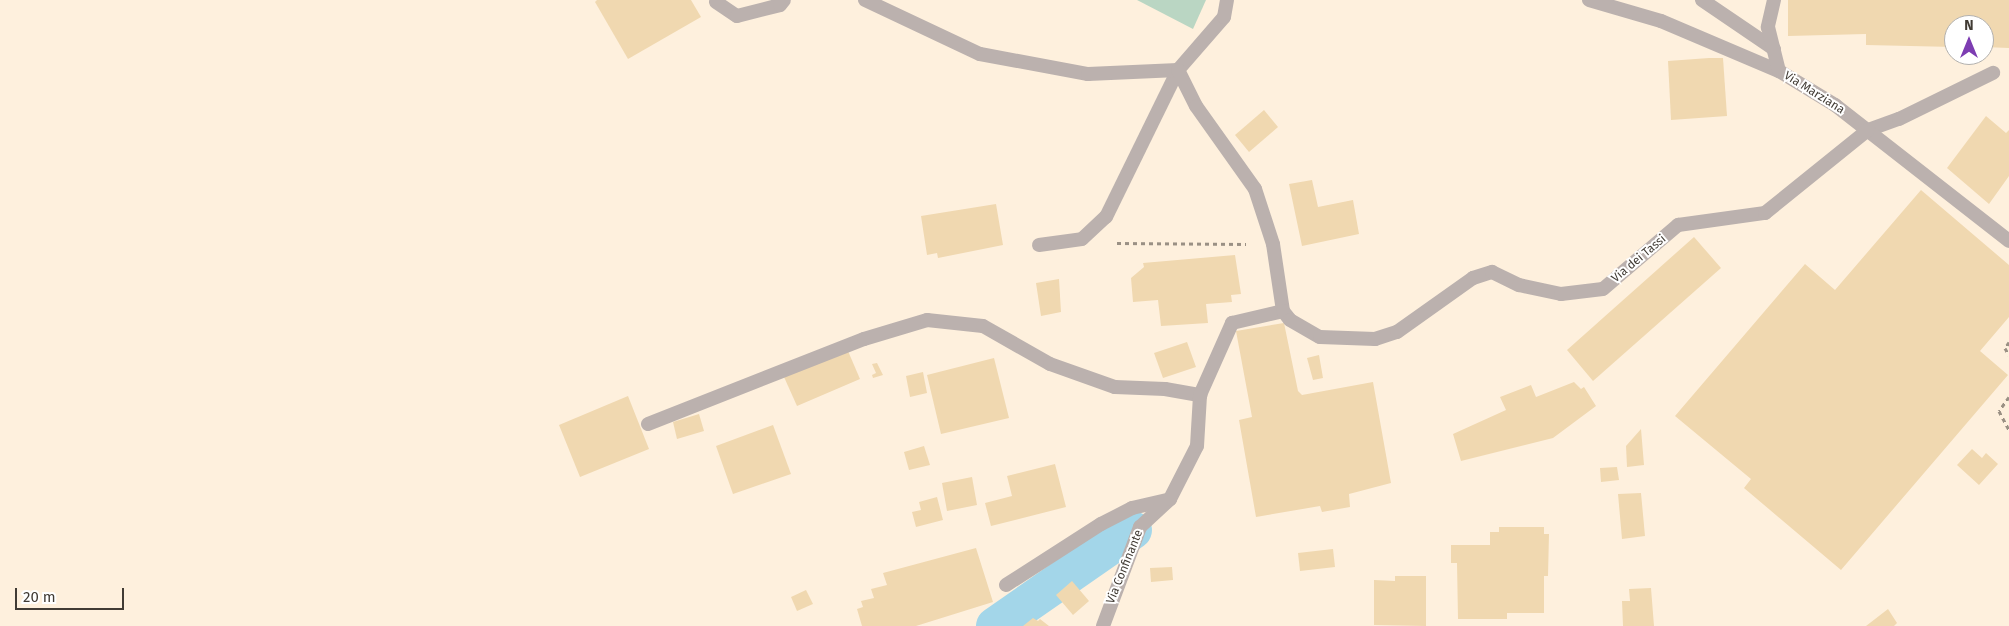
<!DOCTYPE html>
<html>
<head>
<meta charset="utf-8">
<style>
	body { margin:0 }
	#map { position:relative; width:2009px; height:626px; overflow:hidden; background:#fef0dd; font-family:"Fira Sans",sans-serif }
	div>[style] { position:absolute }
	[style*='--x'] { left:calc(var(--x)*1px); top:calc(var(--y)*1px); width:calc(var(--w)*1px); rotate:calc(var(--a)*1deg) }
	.green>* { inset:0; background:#bad6c3 }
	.canal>* { height:38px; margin:-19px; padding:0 19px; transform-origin:19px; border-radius:19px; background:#a3d6e9 }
	.building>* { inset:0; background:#f0d8b0 }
	.path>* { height:3px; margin-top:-1.5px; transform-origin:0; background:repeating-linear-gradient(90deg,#9a9084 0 4px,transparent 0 8px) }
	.service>* { height:14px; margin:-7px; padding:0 7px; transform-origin:7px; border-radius:7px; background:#bbb1ae }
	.minor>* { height:14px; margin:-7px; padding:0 7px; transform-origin:7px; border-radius:7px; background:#bbb1ae }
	span { translate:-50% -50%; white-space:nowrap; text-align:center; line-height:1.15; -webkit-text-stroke:4px #fff; paint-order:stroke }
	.street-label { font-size:12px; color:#413b34 }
	.north { position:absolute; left:1944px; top:15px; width:50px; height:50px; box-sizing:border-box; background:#fff; border:1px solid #b3b1ae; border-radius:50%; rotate:0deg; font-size:14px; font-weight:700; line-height:20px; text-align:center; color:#413b34 }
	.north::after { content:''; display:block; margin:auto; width:18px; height:22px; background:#7d3db2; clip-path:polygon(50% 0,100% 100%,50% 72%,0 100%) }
	.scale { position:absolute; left:15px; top:588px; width:109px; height:22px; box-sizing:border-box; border:2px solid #413b34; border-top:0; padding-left:6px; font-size:15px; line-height:18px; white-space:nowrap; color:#413b34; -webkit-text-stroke:4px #fff; paint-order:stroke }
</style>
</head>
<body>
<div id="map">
	<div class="green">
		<i style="clip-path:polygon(1137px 0,1206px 0,1193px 29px)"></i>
	</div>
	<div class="canal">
		<i style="--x:995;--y:626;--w:168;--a:-34.8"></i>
	</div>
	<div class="building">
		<i style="clip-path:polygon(597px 0,691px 0,701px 17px,628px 59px,595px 2px)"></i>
		<i style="clip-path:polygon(1788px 0,2009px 0,2009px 48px,1984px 47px,1984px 25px,1954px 25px,1954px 47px,1866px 45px,1866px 34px,1788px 36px)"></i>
		<i style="clip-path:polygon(1709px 58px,1723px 58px,1727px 116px,1671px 120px,1668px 61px)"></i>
		<i style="clip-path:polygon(1264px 110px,1278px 127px,1249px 152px,1235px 135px)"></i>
		<i style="clip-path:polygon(1986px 116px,2006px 133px,2009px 130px,2009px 176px,1989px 204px,1947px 168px)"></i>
		<i style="clip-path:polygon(1312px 180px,1318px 207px,1353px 200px,1359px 234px,1302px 246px,1289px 184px)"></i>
		<i style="clip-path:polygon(1921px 190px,2009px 265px,2009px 317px,1980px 351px,2008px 375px,1841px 570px,1744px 488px,1751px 479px,1675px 416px,1805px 264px,1835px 290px)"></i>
		<i style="clip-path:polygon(996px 204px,1003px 245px,938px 258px,937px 253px,927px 255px,921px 216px)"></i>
		<i style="clip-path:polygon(1694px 237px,1721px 268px,1593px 381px,1567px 350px)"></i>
		<i style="clip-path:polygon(1235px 255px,1241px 294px,1231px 295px,1232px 302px,1206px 304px,1208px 323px,1161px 326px,1158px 300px,1133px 302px,1131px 278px,1144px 267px,1143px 263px)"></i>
		<i style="clip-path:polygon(1059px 279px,1061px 312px,1041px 316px,1036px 283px)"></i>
		<i style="clip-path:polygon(1284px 323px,1298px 391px,1302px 395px,1373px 382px,1391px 483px,1349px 494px,1350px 507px,1322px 512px,1320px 506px,1256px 517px,1239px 420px,1252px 417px,1236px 331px)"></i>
		<i style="clip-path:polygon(1187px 342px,1196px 367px,1163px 378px,1154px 353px)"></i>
		<i style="clip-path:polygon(848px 351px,860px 379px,797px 406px,784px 377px)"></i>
		<i style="clip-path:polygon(1319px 355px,1323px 378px,1313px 380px,1307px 358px)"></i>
		<i style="clip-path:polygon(994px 358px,1009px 418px,941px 434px,927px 375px)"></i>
		<i style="clip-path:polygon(877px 363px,883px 375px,873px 378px,872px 375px,876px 373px,872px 364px)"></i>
		<i style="clip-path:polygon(923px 372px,927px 393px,910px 397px,906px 376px)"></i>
		<i style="clip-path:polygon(1574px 382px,1581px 389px,1584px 387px,1596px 406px,1553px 438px,1461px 461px,1453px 434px,1506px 410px,1500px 397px,1531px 385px,1536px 397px)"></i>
		<i style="clip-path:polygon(628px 396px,649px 449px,580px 477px,559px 425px)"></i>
		<i style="clip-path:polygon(699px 414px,704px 431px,677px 439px,673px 422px)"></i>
		<i style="clip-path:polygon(773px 425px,791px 474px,733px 494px,716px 446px)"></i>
		<i style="clip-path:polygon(1641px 429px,1644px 465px,1627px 467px,1626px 446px)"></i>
		<i style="clip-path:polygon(924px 446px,930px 465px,909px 470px,904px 452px)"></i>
		<i style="clip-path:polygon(1972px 449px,1982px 458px,1986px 453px,1998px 464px,1979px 485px,1957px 465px)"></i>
		<i style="clip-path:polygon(1055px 464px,1066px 507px,991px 526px,985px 503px,1012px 496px,1007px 476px)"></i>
		<i style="clip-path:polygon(1617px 467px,1619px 480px,1601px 482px,1600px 468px)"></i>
		<i style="clip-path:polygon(972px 477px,977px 505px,947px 511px,942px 483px)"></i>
		<i style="clip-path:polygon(1641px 493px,1645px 536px,1622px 539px,1618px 494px)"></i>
		<i style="clip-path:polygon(937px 497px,943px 520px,916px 527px,912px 512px,921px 510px,919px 502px)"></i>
		<i style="clip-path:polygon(1499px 527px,1544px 527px,1544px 534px,1549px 534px,1548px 576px,1544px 576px,1544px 613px,1507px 613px,1507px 619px,1458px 619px,1457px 563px,1451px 563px,1451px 545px,1490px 545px,1490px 532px,1499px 532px)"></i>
		<i style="clip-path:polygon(976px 548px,993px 602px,916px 626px,862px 626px,857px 609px,863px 607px,861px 601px,874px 598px,871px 589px,887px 585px,883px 573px)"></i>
		<i style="clip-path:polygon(1333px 549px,1335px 567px,1300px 571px,1298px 553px)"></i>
		<i style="clip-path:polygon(1172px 567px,1173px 580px,1151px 582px,1150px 568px)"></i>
		<i style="clip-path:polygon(1395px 576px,1426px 576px,1426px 626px,1374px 625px,1374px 580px,1395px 581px)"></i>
		<i style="clip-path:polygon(1072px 581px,1089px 601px,1073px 615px,1056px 595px)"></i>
		<i style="clip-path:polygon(1651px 588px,1654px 626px,1623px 626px,1622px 601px,1630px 601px,1629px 589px)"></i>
		<i style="clip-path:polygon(806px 590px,813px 604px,797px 611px,791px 597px)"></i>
		<i style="clip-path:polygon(1888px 609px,1897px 623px,1894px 626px,1866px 626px)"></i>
		<i style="clip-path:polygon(1033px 618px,1038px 621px,1040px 619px,1049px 626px,1023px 626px)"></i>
	</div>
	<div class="path">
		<i style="--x:1117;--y:243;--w:129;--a:0.4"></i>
		<i style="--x:2009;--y:342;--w:7;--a:124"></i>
		<i style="--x:2005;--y:348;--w:8;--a:60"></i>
		<i style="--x:2009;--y:397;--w:17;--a:126"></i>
		<i style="--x:1999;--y:411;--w:21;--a:62"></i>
	</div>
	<div class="service">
		<i style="--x:1702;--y:0;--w:87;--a:34.2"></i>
		<i style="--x:716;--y:2;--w:25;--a:34"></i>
		<i style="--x:737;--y:16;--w:44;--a:-14.3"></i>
		<i style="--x:780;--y:5;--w:6;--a:-51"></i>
		<i style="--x:1868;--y:130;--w:33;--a:-20"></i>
		<i style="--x:1899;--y:119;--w:105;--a:-26.1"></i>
		<i style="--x:1039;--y:245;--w:43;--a:-7.9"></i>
		<i style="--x:1082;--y:239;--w:33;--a:-43"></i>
		<i style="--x:1106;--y:217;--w:164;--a:-63.9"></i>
		<i style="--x:648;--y:424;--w:232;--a:-21.5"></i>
		<i style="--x:864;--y:339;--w:66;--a:-16.8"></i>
		<i style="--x:927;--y:320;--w:56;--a:6.1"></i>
		<i style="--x:983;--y:326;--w:77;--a:29.6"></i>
		<i style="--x:1050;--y:364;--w:69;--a:19.5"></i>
		<i style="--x:1115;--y:387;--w:50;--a:2.3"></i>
		<i style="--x:1165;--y:389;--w:36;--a:10"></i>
		<i style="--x:1006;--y:585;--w:113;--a:-32.7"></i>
		<i style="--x:1101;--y:524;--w:35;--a:-27"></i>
		<i style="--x:1132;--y:508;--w:39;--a:-13"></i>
	</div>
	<div class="minor">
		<i style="--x:865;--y:0;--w:127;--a:25.2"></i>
		<i style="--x:980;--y:54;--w:110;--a:10.5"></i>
		<i style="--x:1088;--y:74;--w:90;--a:-2.5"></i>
		<i style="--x:1178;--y:70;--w:70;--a:-49"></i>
		<i style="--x:1224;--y:17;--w:17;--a:-80"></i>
		<i style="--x:1589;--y:0;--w:75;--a:16.3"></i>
		<i style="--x:1661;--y:21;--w:128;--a:23"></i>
		<i style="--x:1779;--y:71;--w:66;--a:31.3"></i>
		<i style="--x:1835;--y:105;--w:221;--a:38"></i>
		<i style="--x:1774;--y:0;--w:28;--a:103"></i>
		<i style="--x:1768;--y:27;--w:45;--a:76"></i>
		<i style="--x:1178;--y:70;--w:40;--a:63.4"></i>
		<i style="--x:1196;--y:106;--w:102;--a:54.6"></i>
		<i style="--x:1255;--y:189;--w:58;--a:71.9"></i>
		<i style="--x:1273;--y:244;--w:68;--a:81.5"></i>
		<i style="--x:1103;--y:626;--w:106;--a:-69.5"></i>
		<i style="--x:1140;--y:527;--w:41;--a:-43"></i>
		<i style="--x:1170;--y:499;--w:59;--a:-63"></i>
		<i style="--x:1197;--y:446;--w:51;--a:-86.6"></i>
		<i style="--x:1200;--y:395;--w:79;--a:-66"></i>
		<i style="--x:1232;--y:323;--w:52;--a:-13.2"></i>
		<i style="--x:1283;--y:311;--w:11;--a:52"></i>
		<i style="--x:1290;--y:320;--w:34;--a:30"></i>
		<i style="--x:1320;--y:337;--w:55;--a:2.1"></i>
		<i style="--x:1375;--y:339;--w:23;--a:-18"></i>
		<i style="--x:1397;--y:332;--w:93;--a:-35.4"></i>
		<i style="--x:1473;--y:278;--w:20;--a:-18"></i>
		<i style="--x:1492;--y:272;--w:30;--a:26"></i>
		<i style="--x:1519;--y:285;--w:43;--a:12.1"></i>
		<i style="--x:1561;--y:294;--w:42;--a:-6.8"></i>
		<i style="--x:1603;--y:289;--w:99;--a:-40.5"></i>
		<i style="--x:1678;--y:225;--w:88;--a:-7.9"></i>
		<i style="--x:1765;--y:213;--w:132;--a:-38.9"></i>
	</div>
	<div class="street-label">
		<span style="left:1814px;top:93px;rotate:32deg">Via Marziana</span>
		<span style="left:1639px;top:259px;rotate:-40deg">Via dei Tassi</span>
		<span style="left:1125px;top:567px;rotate:-68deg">Via Confinante</span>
	</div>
	<div class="north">N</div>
	<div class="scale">20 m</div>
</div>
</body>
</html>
